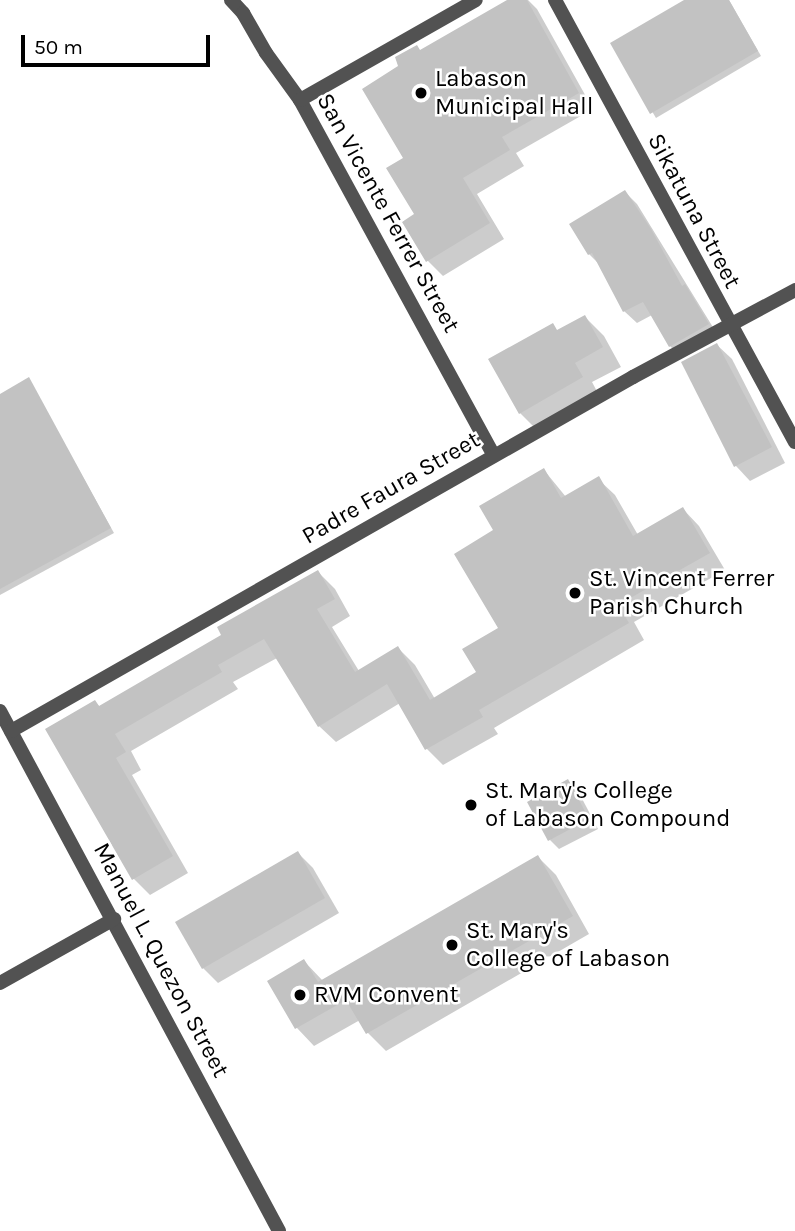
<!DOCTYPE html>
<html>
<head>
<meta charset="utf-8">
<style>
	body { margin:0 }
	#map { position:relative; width:795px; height:1231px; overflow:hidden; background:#fff; font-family:Karla,sans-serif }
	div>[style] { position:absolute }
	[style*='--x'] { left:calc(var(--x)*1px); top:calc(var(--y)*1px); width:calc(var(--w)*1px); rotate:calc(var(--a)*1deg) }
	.shadow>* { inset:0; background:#0003 }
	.building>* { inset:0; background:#c2c2c2 }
	.street>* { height:14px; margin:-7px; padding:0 7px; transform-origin:7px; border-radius:7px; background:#525252 }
	.dots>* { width:19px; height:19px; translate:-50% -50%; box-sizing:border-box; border:4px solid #fff; border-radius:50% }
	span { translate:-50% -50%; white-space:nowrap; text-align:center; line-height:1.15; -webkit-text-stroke:5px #fff; paint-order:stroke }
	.poi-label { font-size:24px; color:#000 }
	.left { translate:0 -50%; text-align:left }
	.street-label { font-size:24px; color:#000 }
	.scale { position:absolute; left:21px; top:35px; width:189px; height:32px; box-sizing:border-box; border:4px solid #000; border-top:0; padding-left:9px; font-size:21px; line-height:24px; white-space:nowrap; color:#000; -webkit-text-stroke:5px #fff; paint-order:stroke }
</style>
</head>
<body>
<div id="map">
	<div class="shadow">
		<i style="clip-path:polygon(511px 0,528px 0,537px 9px,593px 109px,516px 153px,524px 166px,477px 194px,504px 239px,443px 276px,428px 261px,404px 223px,416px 215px,405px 158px,421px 51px)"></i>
		<i style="clip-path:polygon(688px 0,729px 0,761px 56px,656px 118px,612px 44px)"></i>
		<i style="clip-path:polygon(625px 192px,637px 204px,719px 337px,682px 358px,670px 346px,652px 315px,637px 323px,624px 311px,600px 265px,589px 254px)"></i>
		<i style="clip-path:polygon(585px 317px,604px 336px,621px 367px,592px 382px,600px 397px,539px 432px,520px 413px,558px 331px)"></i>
		<i style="clip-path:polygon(717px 345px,732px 359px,785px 463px,750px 481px,736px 466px)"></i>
		<i style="clip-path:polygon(29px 380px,114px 533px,0 595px,0 395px)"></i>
		<i style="clip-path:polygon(544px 470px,566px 497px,598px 479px,615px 495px,638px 535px,683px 509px,699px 526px,725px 570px,634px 622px,644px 640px,494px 728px,498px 734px,443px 765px,427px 749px,400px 703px,336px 742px,319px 726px,277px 658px,233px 682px,238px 689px,131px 751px,141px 770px,132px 775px,188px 873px,150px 895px,134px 879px,95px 702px,100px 707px,223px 635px,318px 572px,335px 589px,350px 616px,332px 627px,359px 671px,398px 648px,415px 665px,435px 699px,479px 673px,500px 629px,496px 531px)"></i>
		<i style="clip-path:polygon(568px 781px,578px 791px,598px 829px,559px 849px,550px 840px)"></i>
		<i style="clip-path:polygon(298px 853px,313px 868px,339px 913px,218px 983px,203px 968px)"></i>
		<i style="clip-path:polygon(538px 857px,556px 875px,589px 934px,386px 1051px,368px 1033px,360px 1020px,314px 1046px,297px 1028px,304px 961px,323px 981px)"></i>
	</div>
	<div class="building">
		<i style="clip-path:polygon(507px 0,527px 0,579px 93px,502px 137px,510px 150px,463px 178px,490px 223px,426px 262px,402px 222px,414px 214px,386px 168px,403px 158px,362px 89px,398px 66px,395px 57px,417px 45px,420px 50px)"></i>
		<i style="clip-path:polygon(684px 0,729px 0,758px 51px,650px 114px,610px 43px)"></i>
		<i style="clip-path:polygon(625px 190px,651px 229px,682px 286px,685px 284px,709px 324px,669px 347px,643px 302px,623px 312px,592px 253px,588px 255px,569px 224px)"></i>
		<i style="clip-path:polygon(585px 315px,603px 347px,575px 363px,583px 377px,519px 414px,488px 359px,553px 323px,557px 330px)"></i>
		<i style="clip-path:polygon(717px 343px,772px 447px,734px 467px,681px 362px)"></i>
		<i style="clip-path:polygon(29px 377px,111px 528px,0 589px,0 394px)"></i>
		<i style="clip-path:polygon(544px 468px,561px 498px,599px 476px,633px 536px,683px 507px,710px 553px,618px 605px,629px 623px,479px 710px,483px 717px,425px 750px,387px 684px,318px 727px,264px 639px,218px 665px,222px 672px,115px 734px,126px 752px,116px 758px,173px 856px,132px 880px,45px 729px,95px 700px,99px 706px,221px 635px,217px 627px,318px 570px,335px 599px,317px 609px,355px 672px,398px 646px,430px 700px,476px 672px,462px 649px,498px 628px,454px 554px,493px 530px,479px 506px)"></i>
		<i style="clip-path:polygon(568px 779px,589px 819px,548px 841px,527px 802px)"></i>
		<i style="clip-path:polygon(298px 851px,325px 898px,202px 969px,175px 922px)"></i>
		<i style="clip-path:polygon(538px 855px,573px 916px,366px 1034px,346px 1000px,295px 1029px,267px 981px,304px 959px,318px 982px)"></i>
	</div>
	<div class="street">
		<i style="--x:231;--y:0;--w:18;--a:47"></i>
		<i style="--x:243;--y:13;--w:46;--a:60.1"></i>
		<i style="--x:266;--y:53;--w:58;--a:54.1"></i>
		<i style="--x:300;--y:100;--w:405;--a:61.4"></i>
		<i style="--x:555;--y:0;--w:503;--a:61.5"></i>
		<i style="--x:300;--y:100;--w:202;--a:-29.6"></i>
		<i style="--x:0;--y:711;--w:590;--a:61.78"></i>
		<i style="--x:11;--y:731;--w:716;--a:-29.65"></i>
		<i style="--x:633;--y:377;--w:184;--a:-28.2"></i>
		<i style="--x:0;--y:983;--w:131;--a:-29.3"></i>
	</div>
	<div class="dots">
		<i style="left:421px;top:93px;background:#000"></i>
		<i style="left:575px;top:593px;background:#000"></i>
		<i style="left:471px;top:805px;background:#000"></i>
		<i style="left:452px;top:945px;background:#000"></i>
		<i style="left:300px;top:995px;background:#000"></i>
	</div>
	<div class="poi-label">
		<span class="left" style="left:435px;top:93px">Labason<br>Municipal Hall</span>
		<span class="left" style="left:589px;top:593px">St. Vincent Ferrer<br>Parish Church</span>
		<span class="left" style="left:485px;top:805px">St. Mary's College<br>of Labason Compound</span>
		<span class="left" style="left:466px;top:945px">St. Mary's<br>College of Labason</span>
		<span class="left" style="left:314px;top:995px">RVM Convent</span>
	</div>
	<div class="street-label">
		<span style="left:694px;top:211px;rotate:62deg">Sikatuna Street</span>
		<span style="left:388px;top:213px;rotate:61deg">San Vicente Ferrer Street</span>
		<span style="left:391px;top:488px;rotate:-30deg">Padre Faura Street</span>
		<span style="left:161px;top:960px;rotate:62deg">Manuel L. Quezon Street</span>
	</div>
	<div class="scale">50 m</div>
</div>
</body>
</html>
